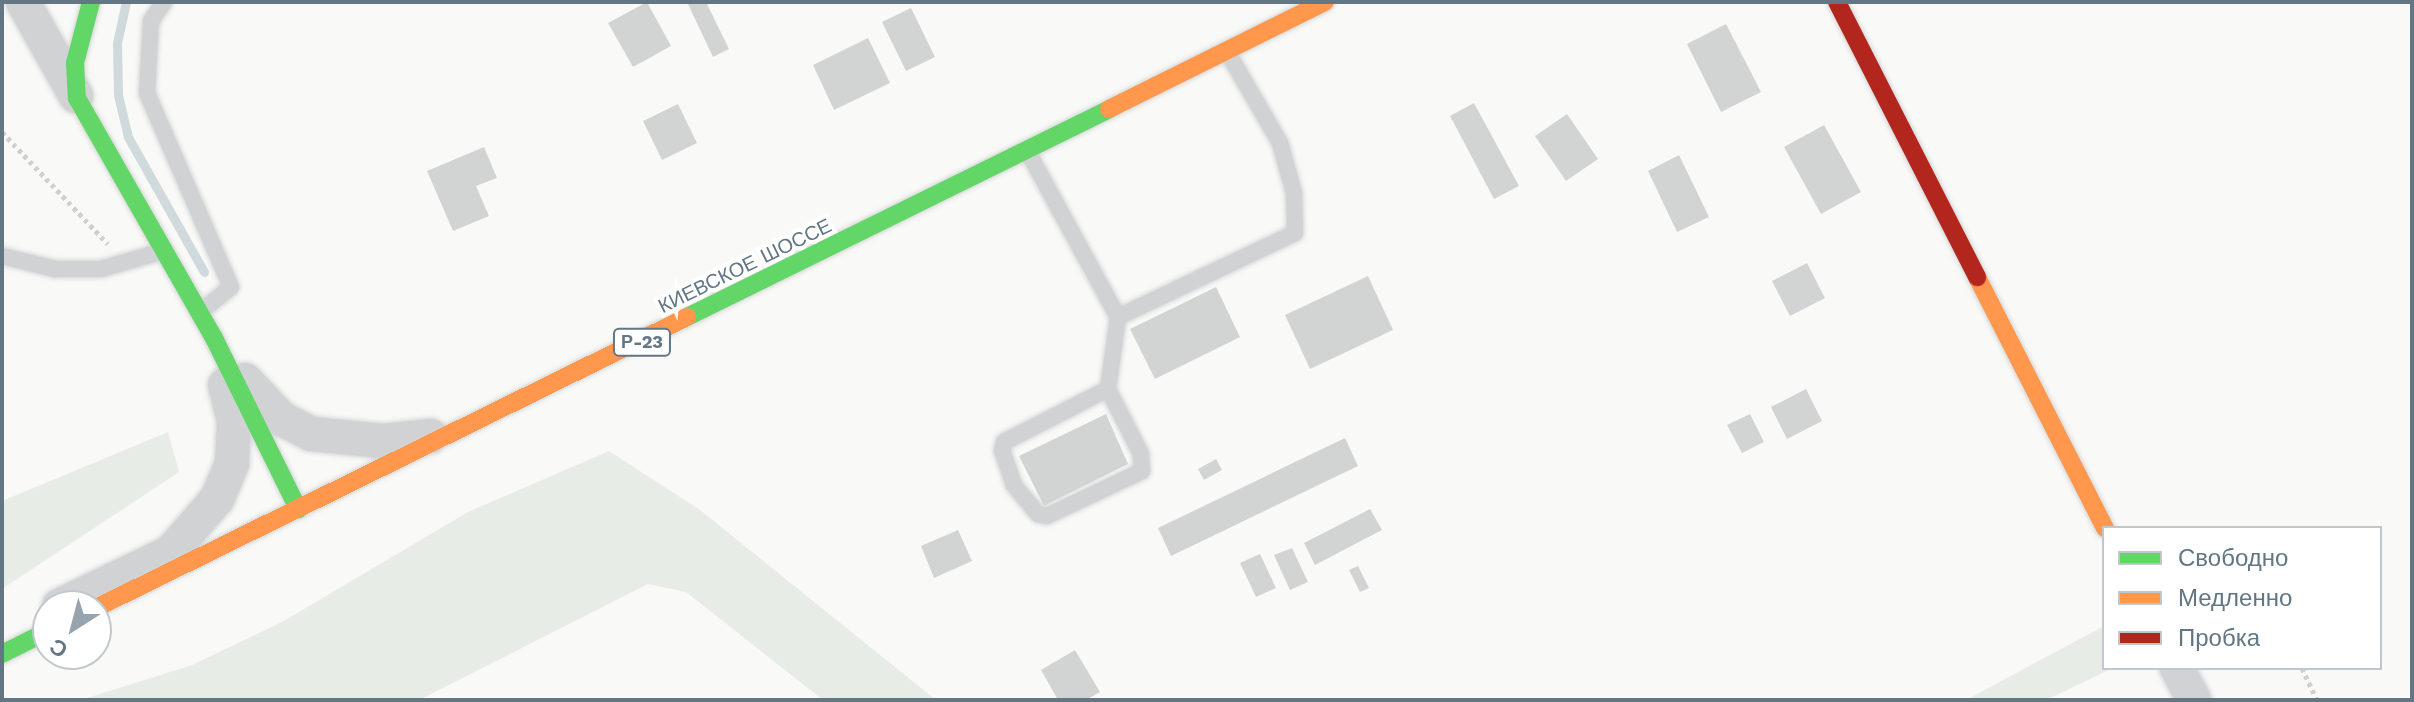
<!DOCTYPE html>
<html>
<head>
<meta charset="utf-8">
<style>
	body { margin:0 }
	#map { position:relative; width:2414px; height:702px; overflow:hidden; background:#f9f9f8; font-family:"Work Sans",sans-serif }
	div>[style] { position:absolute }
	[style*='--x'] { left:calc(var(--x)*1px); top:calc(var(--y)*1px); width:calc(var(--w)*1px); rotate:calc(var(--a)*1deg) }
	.green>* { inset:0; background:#e8ece6 }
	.stream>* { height:9px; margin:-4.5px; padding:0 4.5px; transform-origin:4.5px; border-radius:4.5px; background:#d0d9db }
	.building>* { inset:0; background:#d2d4d4 }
	.path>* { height:5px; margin-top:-2.5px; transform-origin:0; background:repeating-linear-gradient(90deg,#cecfd0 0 4px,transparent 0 8px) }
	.roads { filter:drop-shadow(0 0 2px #d5d7d7) drop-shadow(0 0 2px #d5d7d7) }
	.lane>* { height:16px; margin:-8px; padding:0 8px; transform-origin:8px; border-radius:8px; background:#d1d2d3 }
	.street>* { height:34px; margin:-17px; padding:0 17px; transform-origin:17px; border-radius:17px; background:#d1d2d3 }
	.fast>* { height:18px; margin:-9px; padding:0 9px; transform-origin:9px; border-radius:9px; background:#63d668 }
	.slow>* { height:18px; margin:-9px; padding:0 9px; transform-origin:9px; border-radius:9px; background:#ff974d }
	.jam>* { height:18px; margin:-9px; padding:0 9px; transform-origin:9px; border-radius:9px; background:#b3261e }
	span { translate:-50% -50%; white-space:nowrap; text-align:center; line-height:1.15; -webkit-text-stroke:8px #fff; paint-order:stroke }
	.shield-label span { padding:2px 6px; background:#fff; border:2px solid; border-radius:6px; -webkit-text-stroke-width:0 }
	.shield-label { font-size:18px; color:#627684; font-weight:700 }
	.street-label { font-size:20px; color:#627684 }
	.frame { position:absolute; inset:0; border:4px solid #627684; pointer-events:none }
	.legend { position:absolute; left:2102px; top:526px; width:280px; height:144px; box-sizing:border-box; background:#fff; border:2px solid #c0c8ce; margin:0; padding:10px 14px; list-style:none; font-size:24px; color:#627684 }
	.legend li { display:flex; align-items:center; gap:16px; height:40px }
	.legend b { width:40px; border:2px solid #c0c8ce }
	.north { position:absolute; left:32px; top:590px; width:80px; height:80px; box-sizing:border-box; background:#fff; border:2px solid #c0c8ce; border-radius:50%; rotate:216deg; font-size:22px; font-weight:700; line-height:32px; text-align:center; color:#627684 }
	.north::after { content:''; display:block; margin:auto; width:28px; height:36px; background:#97a4ad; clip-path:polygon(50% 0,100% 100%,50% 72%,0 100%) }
</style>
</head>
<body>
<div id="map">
	<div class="green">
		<i style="clip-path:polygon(168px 432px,179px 472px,2px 589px,2px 501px)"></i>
		<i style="clip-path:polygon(609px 451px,700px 510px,936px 700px,823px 700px,686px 592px,648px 584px,419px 700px,81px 700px,192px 665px,282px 622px,468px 512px)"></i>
		<i style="clip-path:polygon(2104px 626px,2104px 668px,2113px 668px,2046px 700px,1966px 700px)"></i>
	</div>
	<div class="stream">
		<i style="--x:126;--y:2;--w:42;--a:102.4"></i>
		<i style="--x:117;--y:43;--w:52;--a:88.9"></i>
		<i style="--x:118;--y:95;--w:43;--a:76.6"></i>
		<i style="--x:128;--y:137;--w:155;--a:60.6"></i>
	</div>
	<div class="building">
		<i style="clip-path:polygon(647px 2px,671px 46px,633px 67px,608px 23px)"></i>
		<i style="clip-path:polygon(687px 2px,706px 2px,729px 49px,713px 57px)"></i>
		<i style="clip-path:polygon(911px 8px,935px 57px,906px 71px,882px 22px)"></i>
		<i style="clip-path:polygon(1726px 24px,1761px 92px,1721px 112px,1687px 44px)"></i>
		<i style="clip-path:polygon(868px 38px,890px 83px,834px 110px,813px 65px)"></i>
		<i style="clip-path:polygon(1474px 103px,1519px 186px,1494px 199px,1450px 116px)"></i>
		<i style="clip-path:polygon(678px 104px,697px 143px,662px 160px,643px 121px)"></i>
		<i style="clip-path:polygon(1567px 114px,1598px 159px,1566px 181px,1535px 136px)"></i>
		<i style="clip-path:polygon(1824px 125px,1861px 192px,1821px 214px,1784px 147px)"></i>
		<i style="clip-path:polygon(484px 147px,497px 178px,476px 186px,489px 216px,453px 231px,427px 171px)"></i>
		<i style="clip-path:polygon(1679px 155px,1709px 217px,1677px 232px,1648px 171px)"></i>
		<i style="clip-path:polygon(1807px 263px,1825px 298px,1790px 316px,1772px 281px)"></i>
		<i style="clip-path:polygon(1368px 276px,1393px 330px,1310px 369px,1285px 315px)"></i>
		<i style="clip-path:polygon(1216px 287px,1240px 337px,1155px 379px,1130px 329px)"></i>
		<i style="clip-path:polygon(1806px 389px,1822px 421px,1787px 439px,1771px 407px)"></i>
		<i style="clip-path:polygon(1106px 414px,1128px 464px,1044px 506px,1019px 456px)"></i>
		<i style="clip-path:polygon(1750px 414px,1764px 442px,1742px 453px,1727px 425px)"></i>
		<i style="clip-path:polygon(1345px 438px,1358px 466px,1171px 556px,1158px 528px)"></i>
		<i style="clip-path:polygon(1216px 459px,1222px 470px,1204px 480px,1198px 469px)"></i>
		<i style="clip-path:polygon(1370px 509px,1382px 530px,1315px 565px,1304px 543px)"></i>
		<i style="clip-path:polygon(958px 530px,972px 561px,934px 578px,921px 546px)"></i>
		<i style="clip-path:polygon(1292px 548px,1308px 582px,1290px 590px,1274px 555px)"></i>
		<i style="clip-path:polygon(1260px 554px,1276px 588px,1256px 597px,1240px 563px)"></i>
		<i style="clip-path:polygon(1358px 566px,1369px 588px,1360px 592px,1349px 570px)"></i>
		<i style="clip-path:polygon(1075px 650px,1100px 692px,1086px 700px,1058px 700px,1041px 670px)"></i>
	</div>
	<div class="path">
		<i style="--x:2;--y:132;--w:154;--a:46.6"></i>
		<i style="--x:2302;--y:668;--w:35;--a:65"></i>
	</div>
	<div class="roads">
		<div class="lane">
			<i style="--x:164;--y:2;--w:23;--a:124"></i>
			<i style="--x:151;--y:21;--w:72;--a:93.2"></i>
			<i style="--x:147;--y:93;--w:211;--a:66.6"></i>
			<i style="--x:231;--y:287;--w:40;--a:141"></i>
			<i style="--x:1028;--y:152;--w:188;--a:61.4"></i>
			<i style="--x:2;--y:256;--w:55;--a:13.8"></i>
			<i style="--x:55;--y:269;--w:46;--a:0"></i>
			<i style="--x:101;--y:269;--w:61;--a:-16.1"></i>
			<i style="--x:1108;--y:389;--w:73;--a:63.1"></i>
			<i style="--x:1141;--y:454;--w:17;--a:87"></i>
			<i style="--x:1142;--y:471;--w:105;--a:154.7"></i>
			<i style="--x:1047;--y:516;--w:9;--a:-167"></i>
			<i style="--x:1038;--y:514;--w:38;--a:-130"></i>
			<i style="--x:1014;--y:485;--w:36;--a:-109"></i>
			<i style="--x:1002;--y:451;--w:9;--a:-77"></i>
			<i style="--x:1004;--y:442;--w:117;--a:-27"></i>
			<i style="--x:1108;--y:389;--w:73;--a:-82.1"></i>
			<i style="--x:1118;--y:317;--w:196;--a:-25.4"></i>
			<i style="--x:1295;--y:233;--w:40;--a:-91.4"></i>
			<i style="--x:1294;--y:193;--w:52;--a:-105.6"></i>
			<i style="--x:1280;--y:143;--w:104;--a:-120"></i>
		</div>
		<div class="street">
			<i style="--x:23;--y:2;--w:108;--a:60.6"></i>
			<i style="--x:245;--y:380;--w:54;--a:46.5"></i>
			<i style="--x:282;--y:419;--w:33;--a:27"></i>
			<i style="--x:311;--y:434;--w:73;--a:5.5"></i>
			<i style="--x:384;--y:441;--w:47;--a:-6.1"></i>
			<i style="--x:59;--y:606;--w:124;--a:-25.7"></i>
			<i style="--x:171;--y:552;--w:70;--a:-49"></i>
			<i style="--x:217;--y:499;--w:39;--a:-67"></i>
			<i style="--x:232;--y:463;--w:42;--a:-87.3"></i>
			<i style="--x:234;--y:421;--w:37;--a:-104"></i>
			<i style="--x:2177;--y:668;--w:36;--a:62"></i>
		</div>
		<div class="fast">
			<i style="--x:91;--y:2;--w:63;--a:104.7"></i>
			<i style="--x:75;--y:63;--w:35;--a:87"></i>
			<i style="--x:77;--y:98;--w:276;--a:60.3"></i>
			<i style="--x:214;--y:338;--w:191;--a:63.8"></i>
			<i style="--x:687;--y:317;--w:470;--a:-26.2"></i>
			<i style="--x:2;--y:654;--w:51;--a:-26.6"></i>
		</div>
		<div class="slow">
			<i style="--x:1109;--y:109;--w:241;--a:-26.4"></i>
			<i style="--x:1977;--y:277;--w:282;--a:63"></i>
			<i style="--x:96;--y:608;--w:659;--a:-26.21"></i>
		</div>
		<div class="jam">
			<i style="--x:1837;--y:2;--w:309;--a:63"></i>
		</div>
	</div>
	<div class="shield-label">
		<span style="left:642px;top:342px">Р-23</span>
	</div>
	<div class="street-label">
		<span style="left:745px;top:266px;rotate:-26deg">КИЕВСКОЕ ШОССЕ</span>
	</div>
	<div class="frame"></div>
	<ul class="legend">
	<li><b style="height:10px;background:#63d668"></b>Свободно</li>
	<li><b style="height:10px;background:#ff974d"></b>Медленно</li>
	<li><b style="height:10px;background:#b3261e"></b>Пробка</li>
	</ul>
	<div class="north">С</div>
</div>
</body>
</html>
